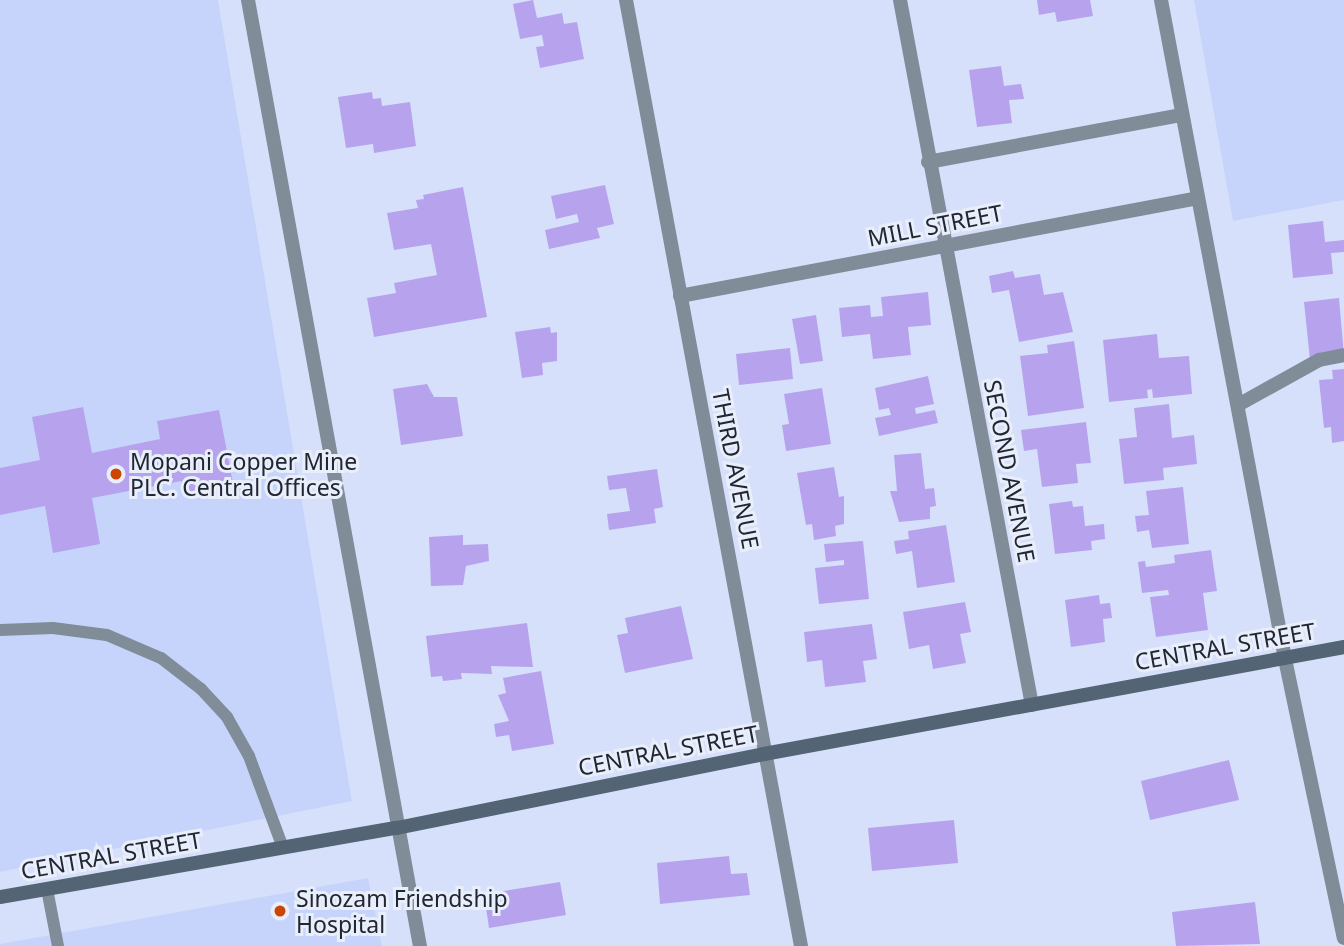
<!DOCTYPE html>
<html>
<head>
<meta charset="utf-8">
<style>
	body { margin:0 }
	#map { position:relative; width:1344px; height:946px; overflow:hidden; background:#d7e0fb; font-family:"Noto Sans",sans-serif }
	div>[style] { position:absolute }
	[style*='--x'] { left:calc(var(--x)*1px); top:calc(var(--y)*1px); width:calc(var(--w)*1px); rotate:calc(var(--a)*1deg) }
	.built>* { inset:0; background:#c6d4fc }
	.building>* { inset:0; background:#b7a2ee }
	.service>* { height:12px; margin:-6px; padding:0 6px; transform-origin:6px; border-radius:6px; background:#808c97 }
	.minor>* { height:14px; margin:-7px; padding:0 7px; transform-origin:7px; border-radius:7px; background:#808c97 }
	.secondary>* { height:14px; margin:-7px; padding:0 7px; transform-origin:7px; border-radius:7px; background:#536474 }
	.dots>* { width:19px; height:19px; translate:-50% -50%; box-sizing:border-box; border:4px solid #e9eefb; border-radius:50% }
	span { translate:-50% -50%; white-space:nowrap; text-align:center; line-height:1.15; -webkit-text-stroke:6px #e9eefb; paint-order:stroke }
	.street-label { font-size:23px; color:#222633 }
	.poi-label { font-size:23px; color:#222633 }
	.left { translate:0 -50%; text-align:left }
</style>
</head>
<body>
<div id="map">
	<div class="built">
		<i style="clip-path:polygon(0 0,218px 0,352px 801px,0 872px)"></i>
		<i style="clip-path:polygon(1194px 0,1344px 0,1344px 200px,1233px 221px)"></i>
		<i style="clip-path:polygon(368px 878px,382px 946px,0 946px,0 944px)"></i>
	</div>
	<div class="building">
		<i style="clip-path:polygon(533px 0,537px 18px,562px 13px,564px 24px,577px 22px,584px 59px,540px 68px,536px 47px,544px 46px,542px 35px,520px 39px,513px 4px)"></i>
		<i style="clip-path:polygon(1037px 0,1090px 0,1093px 16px,1057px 22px,1055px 12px,1039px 15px)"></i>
		<i style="clip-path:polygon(1001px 66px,1004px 86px,1021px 84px,1024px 99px,1009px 100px,1012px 123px,977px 127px,969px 70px)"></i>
		<i style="clip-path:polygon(372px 92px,373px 99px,381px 98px,382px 106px,410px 102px,416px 146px,374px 153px,373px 144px,346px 148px,338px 97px)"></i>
		<i style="clip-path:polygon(605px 185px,614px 224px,597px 228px,600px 238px,549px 249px,545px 230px,579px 222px,577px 214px,556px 219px,551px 196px)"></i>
		<i style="clip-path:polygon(463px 187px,487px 317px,374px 337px,367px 298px,396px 293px,394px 283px,437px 275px,431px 244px,394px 250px,387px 213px,418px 208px,416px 200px,424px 199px,423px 195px)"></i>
		<i style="clip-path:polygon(1323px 221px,1325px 242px,1344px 240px,1344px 252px,1331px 253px,1333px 274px,1293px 278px,1288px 225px)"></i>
		<i style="clip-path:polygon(1013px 271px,1015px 278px,1040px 274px,1044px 295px,1063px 292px,1073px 332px,1019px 342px,1009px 290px,992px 293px,989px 276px)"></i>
		<i style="clip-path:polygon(928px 292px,931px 325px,908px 327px,911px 355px,873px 359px,870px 334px,842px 337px,839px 308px,870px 305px,871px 317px,883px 316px,881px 297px)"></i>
		<i style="clip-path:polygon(1339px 298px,1344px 356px,1310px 360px,1304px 302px)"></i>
		<i style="clip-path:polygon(816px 315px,823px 361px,800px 364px,792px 319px)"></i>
		<i style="clip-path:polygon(550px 327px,551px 333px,557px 332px,557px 361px,542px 363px,543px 375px,522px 378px,515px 332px)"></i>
		<i style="clip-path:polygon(1157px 334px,1159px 358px,1189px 356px,1192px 394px,1153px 398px,1152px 389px,1147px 390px,1148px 398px,1109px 402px,1103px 340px)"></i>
		<i style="clip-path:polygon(1074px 341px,1084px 408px,1028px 416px,1020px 356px,1048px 353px,1047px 345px)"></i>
		<i style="clip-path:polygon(790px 348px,793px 379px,739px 385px,736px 354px)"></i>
		<i style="clip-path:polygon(1344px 369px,1344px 441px,1332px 443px,1331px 427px,1324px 428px,1319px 380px,1333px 379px,1332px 370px)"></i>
		<i style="clip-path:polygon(928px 376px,934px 404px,915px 408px,916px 414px,935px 410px,938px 423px,879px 436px,875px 418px,891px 415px,889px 408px,879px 410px,875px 388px)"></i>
		<i style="clip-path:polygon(427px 384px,434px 397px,457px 397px,463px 436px,401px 445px,393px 389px)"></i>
		<i style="clip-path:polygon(822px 388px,831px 444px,786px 451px,782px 425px,789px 424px,784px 394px)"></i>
		<i style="clip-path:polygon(1169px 404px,1172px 438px,1194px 435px,1197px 464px,1163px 468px,1164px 480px,1124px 484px,1119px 439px,1137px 437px,1134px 408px)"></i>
		<i style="clip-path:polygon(83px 407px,92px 453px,160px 439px,157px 421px,219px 410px,233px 483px,183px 493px,181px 481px,92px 498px,100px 544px,53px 553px,45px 506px,0 515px,0 468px,40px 460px,32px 417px)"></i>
		<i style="clip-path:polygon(1086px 422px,1091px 463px,1076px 464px,1078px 483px,1042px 487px,1037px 449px,1024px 451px,1021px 430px)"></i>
		<i style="clip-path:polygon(921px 453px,925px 489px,934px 488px,936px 506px,930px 507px,930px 519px,899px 522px,890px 491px,897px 491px,894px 455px)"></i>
		<i style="clip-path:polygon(834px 467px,839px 497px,844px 496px,844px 524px,835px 526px,836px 536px,814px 540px,812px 524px,806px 525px,797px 473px)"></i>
		<i style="clip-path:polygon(657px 469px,663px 507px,654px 509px,656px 523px,609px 530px,607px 514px,630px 511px,626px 488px,609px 490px,607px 476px)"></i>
		<i style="clip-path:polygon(1183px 487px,1189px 544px,1152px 548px,1149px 530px,1137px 532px,1135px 516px,1149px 515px,1146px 491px)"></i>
		<i style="clip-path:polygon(1072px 501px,1073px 507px,1083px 506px,1085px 526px,1104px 524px,1105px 539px,1091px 541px,1092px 550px,1055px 554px,1049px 504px)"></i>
		<i style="clip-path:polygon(946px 525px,955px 582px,917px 588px,912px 551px,896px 554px,894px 541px,909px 539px,908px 531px)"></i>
		<i style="clip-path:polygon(463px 535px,463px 545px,488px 544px,489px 561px,466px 566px,463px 585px,431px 586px,429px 537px)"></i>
		<i style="clip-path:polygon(863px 541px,869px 599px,819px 604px,815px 568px,844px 565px,844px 560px,826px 562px,824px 544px)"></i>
		<i style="clip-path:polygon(1211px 550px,1217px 591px,1203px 593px,1208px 630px,1156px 637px,1150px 597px,1169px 595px,1168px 590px,1142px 593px,1138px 562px,1145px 561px,1146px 567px,1175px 563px,1174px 555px)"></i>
		<i style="clip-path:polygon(1099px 595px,1100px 604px,1110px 603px,1112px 618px,1103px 619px,1105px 642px,1071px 647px,1065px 600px)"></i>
		<i style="clip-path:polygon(965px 602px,971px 632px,960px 634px,966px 663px,933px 669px,929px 645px,909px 649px,903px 612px)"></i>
		<i style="clip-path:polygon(681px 606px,693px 659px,625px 673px,617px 635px,628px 633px,625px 618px)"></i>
		<i style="clip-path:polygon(527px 623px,533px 667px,491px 666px,492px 674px,461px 673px,462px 679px,443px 681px,442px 676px,431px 677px,426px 636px)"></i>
		<i style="clip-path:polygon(872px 624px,877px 659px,863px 661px,866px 682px,825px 687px,822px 660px,807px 662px,804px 632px)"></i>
		<i style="clip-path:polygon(541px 671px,554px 744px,512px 751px,509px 735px,496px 737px,494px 724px,509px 721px,498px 695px,506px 693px,503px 678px)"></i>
		<i style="clip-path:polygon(1229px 760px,1239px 800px,1150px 820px,1141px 781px)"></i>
		<i style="clip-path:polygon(954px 820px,958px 863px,872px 871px,868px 828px)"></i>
		<i style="clip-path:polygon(729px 856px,731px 874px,747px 873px,750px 895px,660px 904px,657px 863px)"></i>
		<i style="clip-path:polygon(560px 882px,566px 915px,489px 928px,484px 894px)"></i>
		<i style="clip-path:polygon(1255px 902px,1260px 944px,1176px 946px,1172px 912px)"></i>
	</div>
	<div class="service">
		<i style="--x:0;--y:630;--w:53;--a:-2.2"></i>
		<i style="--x:53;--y:628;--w:54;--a:7.4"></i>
		<i style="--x:107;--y:635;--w:59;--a:23.1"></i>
		<i style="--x:161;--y:658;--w:51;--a:37.8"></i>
		<i style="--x:201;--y:689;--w:38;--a:47"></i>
		<i style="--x:227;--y:717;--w:45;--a:60.6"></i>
		<i style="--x:249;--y:756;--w:98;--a:69.7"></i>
		<i style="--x:47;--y:889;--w:58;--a:79.1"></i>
	</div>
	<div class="minor">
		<i style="--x:248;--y:0;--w:962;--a:79.7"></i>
		<i style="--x:626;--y:0;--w:962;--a:79.52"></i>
		<i style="--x:900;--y:0;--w:717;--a:79.4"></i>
		<i style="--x:1161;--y:0;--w:671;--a:79.34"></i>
		<i style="--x:1285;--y:659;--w:285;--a:78.1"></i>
		<i style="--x:928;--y:162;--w:258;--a:-10.5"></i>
		<i style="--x:680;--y:296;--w:527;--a:-10.71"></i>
		<i style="--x:1238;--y:405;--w:93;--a:-29.1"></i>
		<i style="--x:1319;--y:360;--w:25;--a:-11"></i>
	</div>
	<div class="secondary">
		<i style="--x:0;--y:897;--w:403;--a:-9.9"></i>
		<i style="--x:397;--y:828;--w:374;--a:-11.4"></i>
		<i style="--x:764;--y:754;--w:590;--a:-10.45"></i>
	</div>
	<div class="dots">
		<i style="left:116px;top:474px;background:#cc4602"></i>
		<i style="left:280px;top:911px;background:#cc4602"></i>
	</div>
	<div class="street-label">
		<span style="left:935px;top:225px;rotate:-11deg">MILL STREET</span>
		<span style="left:736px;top:469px;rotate:79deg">THIRD AVENUE</span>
		<span style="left:1010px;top:471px;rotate:79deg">SECOND AVENUE</span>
		<span style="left:1225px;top:646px;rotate:-10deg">CENTRAL STREET</span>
		<span style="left:668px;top:750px;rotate:-11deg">CENTRAL STREET</span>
		<span style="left:111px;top:855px;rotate:-10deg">CENTRAL STREET</span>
	</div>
	<div class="poi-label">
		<span class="left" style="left:130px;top:474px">Mopani Copper Mine<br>PLC. Central Offices</span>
		<span class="left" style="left:296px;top:911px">Sinozam Friendship<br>Hospital</span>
	</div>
</div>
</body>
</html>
